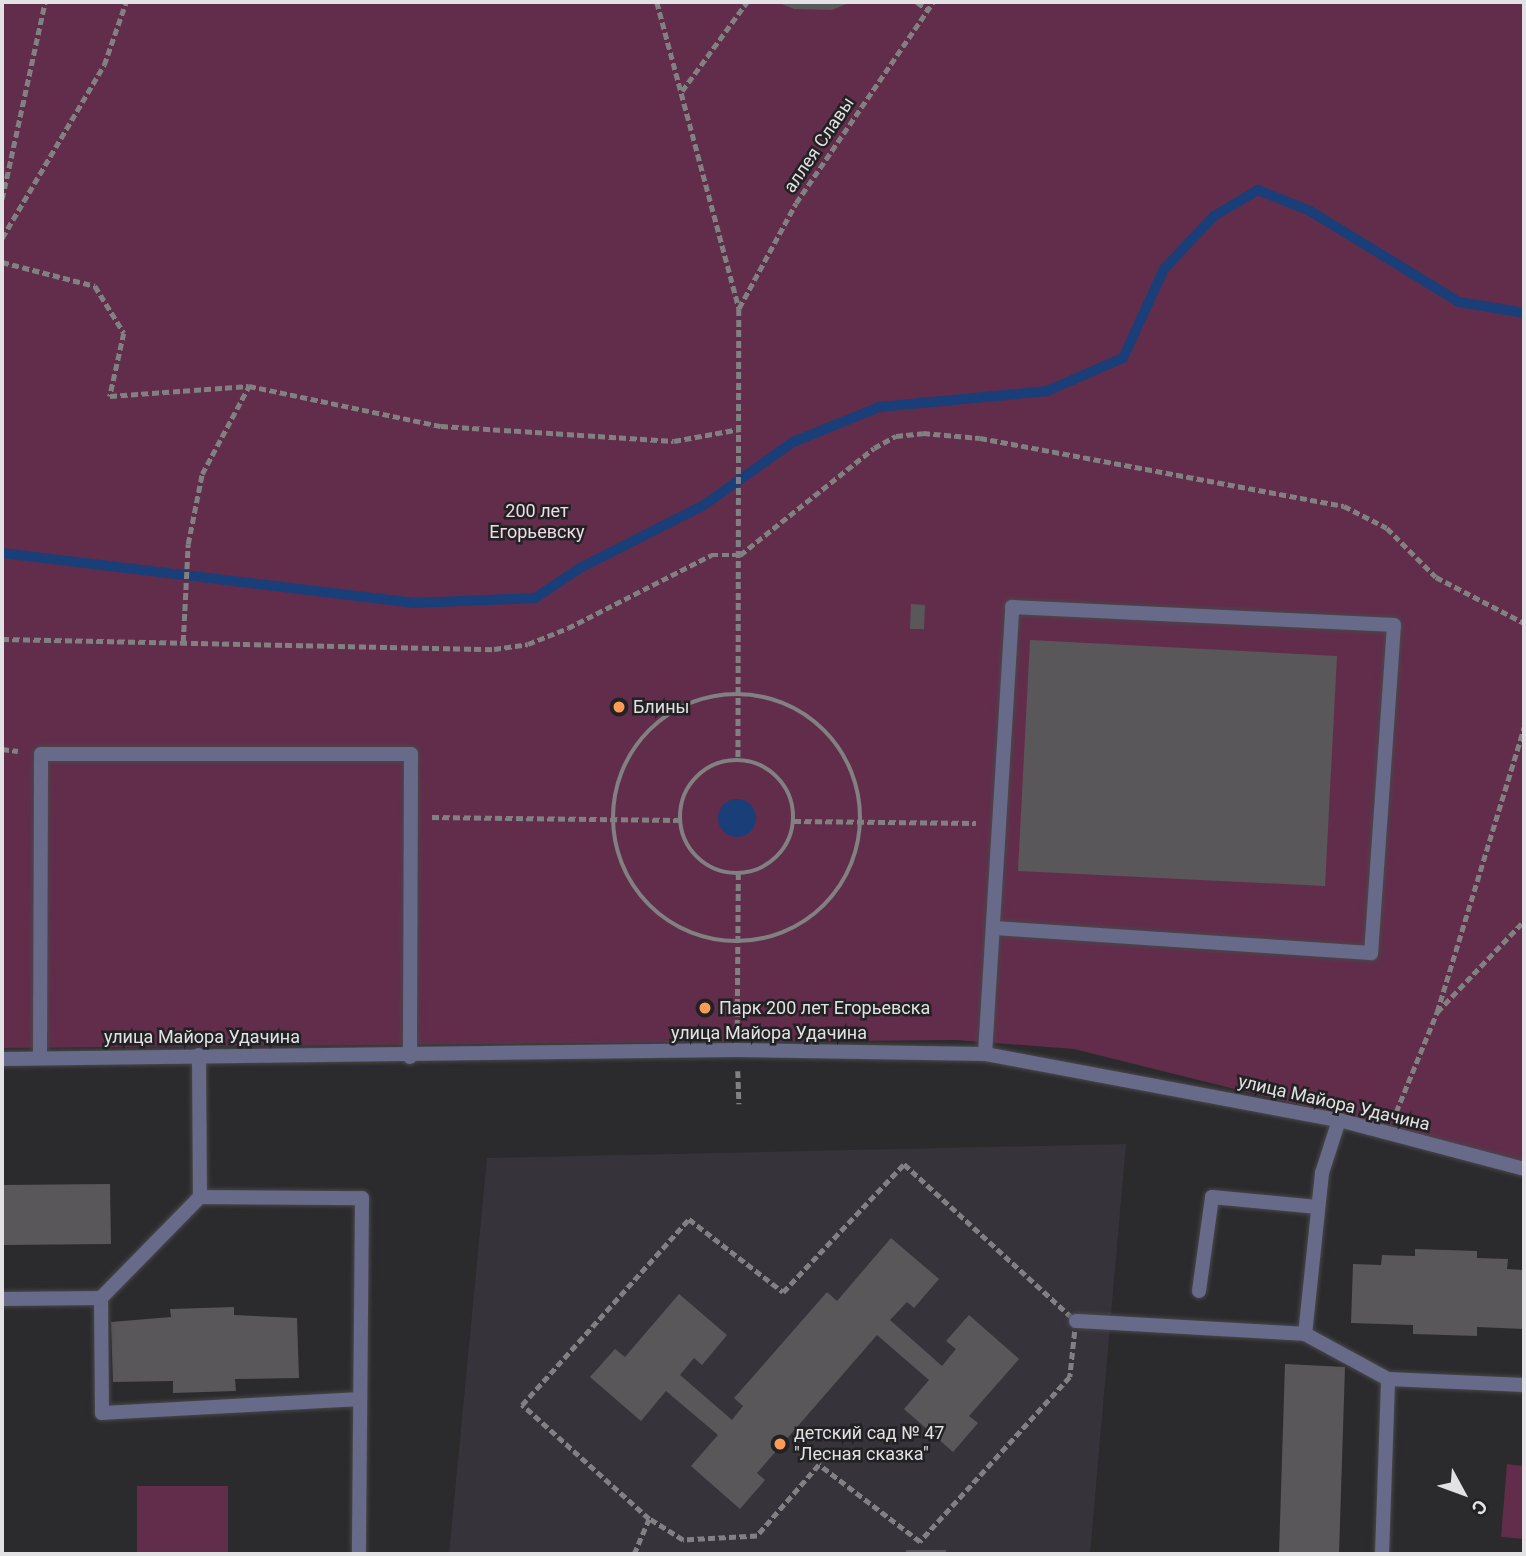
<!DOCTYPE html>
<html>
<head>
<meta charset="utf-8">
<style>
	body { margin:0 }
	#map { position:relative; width:1526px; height:1556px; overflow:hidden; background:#2b2a2d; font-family:Roboto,sans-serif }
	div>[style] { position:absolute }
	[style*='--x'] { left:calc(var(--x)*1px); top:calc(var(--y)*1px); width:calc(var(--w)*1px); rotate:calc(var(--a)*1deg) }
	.built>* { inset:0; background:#36333a }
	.green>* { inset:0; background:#622d4b }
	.water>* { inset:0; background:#1a3e78 }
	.round { border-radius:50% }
	.stream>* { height:10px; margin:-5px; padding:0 5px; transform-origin:5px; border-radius:5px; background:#1a3e78 }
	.building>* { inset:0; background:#5a575a }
	.path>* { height:4.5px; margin-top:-2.25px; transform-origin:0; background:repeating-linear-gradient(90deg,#818082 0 7px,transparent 0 10.5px) }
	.path>.ring { margin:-2.25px; padding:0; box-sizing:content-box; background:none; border:4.5px solid #818082; border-radius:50% }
	.roads { filter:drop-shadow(0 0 2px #48474a) drop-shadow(0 0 2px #48474a) }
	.lane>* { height:14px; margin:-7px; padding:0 7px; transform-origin:7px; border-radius:7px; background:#676a88 }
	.street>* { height:14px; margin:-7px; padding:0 7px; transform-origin:7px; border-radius:7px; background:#676a88 }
	.dots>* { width:19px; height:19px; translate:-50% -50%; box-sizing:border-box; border:4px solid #222123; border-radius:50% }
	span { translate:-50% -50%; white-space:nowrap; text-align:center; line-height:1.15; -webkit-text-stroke:5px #222123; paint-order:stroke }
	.street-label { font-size:18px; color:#e2e1e3 }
	.park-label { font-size:18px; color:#f1dbe6 }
	.poi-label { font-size:18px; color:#e2e1e3 }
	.left { translate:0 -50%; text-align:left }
	.frame { position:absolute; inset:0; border:4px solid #e2e1e3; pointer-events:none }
	.north { position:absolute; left:1428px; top:1458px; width:70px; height:70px; -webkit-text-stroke:5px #222123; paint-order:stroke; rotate:131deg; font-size:19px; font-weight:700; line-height:28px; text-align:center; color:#e2e1e3 }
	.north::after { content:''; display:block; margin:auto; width:24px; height:32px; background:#e2e1e3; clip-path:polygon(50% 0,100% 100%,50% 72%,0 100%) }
</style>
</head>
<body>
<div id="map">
	<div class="built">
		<i style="clip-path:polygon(1126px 1144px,1090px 1554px,449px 1554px,487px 1158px)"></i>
	</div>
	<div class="green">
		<i style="clip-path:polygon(2px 2px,1524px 2px,1524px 1161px,1074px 1049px,956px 1040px,2px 1048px)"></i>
		<i style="clip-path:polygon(1507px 1464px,1524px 1466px,1524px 1539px,1501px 1537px)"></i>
		<i style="clip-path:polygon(137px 1486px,228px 1486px,228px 1554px,137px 1554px)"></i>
	</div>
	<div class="water">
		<i class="round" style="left:718px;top:799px;width:38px;height:38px"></i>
	</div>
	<div class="stream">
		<i style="--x:2;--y:553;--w:414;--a:6.9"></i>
		<i style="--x:413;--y:603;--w:122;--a:-2.3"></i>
		<i style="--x:535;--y:598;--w:54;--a:-33.7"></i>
		<i style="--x:580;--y:568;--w:139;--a:-26.9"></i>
		<i style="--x:704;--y:505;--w:109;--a:-35.3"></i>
		<i style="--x:793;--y:442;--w:93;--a:-22.1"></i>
		<i style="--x:879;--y:407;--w:169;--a:-5.4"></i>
		<i style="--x:1047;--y:391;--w:83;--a:-23.5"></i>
		<i style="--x:1123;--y:358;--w:98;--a:-65.3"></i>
		<i style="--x:1164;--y:269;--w:73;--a:-46.7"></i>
		<i style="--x:1214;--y:216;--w:51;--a:-30.6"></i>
		<i style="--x:1258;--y:190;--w:56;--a:22"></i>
		<i style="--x:1310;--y:211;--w:175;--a:31.4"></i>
		<i style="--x:1459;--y:302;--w:66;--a:9.6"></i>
	</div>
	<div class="building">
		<i style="clip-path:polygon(777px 2px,851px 2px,832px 10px,794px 9px)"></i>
		<i style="clip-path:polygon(911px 604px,925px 605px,924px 629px,910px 629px)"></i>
		<i style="clip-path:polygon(1030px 640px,1337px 656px,1325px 886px,1018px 871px)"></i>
		<i style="clip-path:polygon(110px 1184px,111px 1244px,2px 1245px,2px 1185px)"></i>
		<i style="clip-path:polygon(891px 1238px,939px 1279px,914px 1308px,907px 1302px,890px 1320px,942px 1366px,956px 1349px,946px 1341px,969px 1315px,1019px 1359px,969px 1416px,978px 1423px,953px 1452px,904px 1409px,929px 1380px,877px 1335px,757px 1473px,765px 1480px,740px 1509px,691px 1466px,718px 1435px,666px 1391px,641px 1421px,590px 1377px,615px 1349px,625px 1357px,679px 1294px,727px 1335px,702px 1365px,694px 1358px,680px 1375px,732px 1420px,743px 1406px,734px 1398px,757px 1372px,827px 1292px,837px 1301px)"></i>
		<i style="clip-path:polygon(1415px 1249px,1477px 1251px,1477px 1258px,1508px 1259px,1507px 1269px,1524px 1270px,1524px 1329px,1477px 1327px,1477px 1336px,1413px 1334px,1413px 1325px,1351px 1323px,1353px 1264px,1381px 1265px,1382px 1255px,1415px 1256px)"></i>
		<i style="clip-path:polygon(234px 1307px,234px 1315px,297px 1318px,299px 1378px,235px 1379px,236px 1391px,173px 1393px,173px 1381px,113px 1382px,111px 1322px,171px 1317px,170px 1309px)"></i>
		<i style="clip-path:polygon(1285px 1364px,1345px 1367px,1339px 1554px,1279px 1554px)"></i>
		<i style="clip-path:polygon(906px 1550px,946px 1550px,946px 1554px,906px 1554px)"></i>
	</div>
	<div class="path">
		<i style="--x:657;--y:2;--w:318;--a:75"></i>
		<i style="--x:739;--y:309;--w:451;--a:90.1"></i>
		<i style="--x:917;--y:2;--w:14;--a:36"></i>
		<i style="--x:682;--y:91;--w:110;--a:-53.9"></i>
		<i style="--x:2;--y:199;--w:202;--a:-77.7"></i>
		<i style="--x:2;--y:238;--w:201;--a:-59.5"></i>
		<i style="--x:104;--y:65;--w:67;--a:-70.8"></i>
		<i style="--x:2;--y:262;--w:96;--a:14.5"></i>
		<i style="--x:95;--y:286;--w:55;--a:58.3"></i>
		<i style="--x:124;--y:333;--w:65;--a:102.5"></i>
		<i style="--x:110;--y:396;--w:139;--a:-4.1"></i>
		<i style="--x:249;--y:386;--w:196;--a:11.8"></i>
		<i style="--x:441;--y:426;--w:233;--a:3.7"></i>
		<i style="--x:674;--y:441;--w:67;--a:-10.3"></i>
		<i style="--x:739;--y:308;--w:119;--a:-61.5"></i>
		<i style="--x:796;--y:203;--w:243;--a:-55.7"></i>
		<i style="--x:2;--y:639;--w:492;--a:1.2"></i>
		<i style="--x:494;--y:649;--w:34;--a:-8"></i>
		<i style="--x:528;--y:644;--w:43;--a:-21.8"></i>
		<i style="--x:568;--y:628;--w:161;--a:-27"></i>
		<i style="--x:711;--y:555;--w:29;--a:0"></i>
		<i style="--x:740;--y:555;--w:171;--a:-38.6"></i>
		<i style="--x:874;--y:448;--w:25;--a:-29"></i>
		<i style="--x:896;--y:436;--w:27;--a:-6"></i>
		<i style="--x:923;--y:433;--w:57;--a:5"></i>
		<i style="--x:980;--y:438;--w:370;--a:10.6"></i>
		<i style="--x:1344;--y:506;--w:48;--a:27.1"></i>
		<i style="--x:1387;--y:528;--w:69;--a:45"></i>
		<i style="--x:1436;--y:577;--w:99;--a:27.6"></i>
		<i style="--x:183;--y:642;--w:98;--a:-87.1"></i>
		<i style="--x:188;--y:544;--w:71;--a:-78.7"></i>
		<i style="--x:202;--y:474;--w:100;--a:-61.9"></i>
		<i class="ring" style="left:613px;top:694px;width:243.5px;height:243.5px"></i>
		<i style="--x:2;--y:749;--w:16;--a:7"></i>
		<i class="ring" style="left:680px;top:760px;width:109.5px;height:109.5px"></i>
		<i style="--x:432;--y:817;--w:248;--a:0.7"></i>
		<i style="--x:794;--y:821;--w:182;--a:0.6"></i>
		<i style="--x:1437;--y:1012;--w:298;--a:-73"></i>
		<i style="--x:737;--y:1027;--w:153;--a:-89.6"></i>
		<i style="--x:738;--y:1071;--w:33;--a:88"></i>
		<i style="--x:1396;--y:1112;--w:108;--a:-67.7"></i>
		<i style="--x:1437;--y:1012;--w:126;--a:-46.3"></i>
		<i style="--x:904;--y:1164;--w:233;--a:42.4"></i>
		<i style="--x:1076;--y:1321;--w:56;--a:96.1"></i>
		<i style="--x:1070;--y:1377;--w:223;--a:132.3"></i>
		<i style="--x:920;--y:1542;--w:127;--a:-142.7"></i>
		<i style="--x:819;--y:1465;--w:94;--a:131.1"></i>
		<i style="--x:757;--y:1536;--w:74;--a:176.9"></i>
		<i style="--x:683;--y:1540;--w:40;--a:-148"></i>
		<i style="--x:649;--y:1519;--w:171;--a:-138.1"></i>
		<i style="--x:522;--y:1405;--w:250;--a:-48.1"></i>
		<i style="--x:689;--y:1219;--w:119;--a:37.8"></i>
		<i style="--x:783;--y:1292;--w:176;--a:-46.6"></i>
		<i style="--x:634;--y:1554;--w:38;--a:-67"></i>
	</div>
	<div class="roads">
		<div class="lane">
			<i style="--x:985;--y:1054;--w:448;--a:-86.5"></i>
			<i style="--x:1012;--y:607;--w:382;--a:2.7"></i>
			<i style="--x:1394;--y:625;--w:329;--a:94"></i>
			<i style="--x:1371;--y:953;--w:378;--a:-176.2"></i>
			<i style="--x:199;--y:1055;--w:142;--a:89.6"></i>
			<i style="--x:200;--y:1197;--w:162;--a:0.4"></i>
			<i style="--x:362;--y:1198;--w:356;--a:90.5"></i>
			<i style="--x:40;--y:1058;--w:304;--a:-89.8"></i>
			<i style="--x:41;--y:754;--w:370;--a:0"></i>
			<i style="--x:411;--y:754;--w:303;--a:90.2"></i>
			<i style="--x:1339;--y:1120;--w:56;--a:107.8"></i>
			<i style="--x:1322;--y:1173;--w:162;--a:96"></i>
			<i style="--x:1305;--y:1334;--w:94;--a:28.5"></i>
			<i style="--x:1388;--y:1379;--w:136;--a:2.5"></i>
			<i style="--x:1199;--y:1291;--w:95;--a:-82.1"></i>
			<i style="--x:1212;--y:1197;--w:106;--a:5.4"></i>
			<i style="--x:101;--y:1298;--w:115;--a:89.5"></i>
			<i style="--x:102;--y:1413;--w:257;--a:-3.1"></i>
			<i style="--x:2;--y:1299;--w:99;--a:-0.6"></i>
			<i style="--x:101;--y:1298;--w:141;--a:-45.6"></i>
			<i style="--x:1076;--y:1321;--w:229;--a:3.2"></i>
			<i style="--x:1382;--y:1554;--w:175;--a:-88"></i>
		</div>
		<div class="street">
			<i style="--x:2;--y:1059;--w:735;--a:-0.7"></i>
			<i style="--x:737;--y:1050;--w:248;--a:0.9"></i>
			<i style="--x:985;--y:1054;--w:360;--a:10.6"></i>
			<i style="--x:1339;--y:1120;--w:191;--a:14.8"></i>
		</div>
	</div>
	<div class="dots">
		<i style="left:619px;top:707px;background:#fe9b59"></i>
		<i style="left:705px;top:1008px;background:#fe9b59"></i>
		<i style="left:780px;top:1444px;background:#fe9b59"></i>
	</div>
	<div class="street-label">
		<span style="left:819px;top:145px;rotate:-56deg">аллея Славы</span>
		<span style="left:769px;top:1033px">улица Майора Удачина</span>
		<span style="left:202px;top:1037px">улица Майора Удачина</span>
		<span style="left:1334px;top:1103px;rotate:13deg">улица Майора Удачина</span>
	</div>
	<div class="park-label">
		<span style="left:537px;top:522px">200 лет<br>Егорьевску</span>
	</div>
	<div class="poi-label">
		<span class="left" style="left:633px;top:707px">Блины</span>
		<span class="left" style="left:719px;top:1008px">Парк 200 лет Егорьевска</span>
		<span class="left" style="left:794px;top:1444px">детский сад № 47<br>"Лесная сказка"</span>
	</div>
	<div class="frame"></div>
	<div class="north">С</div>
</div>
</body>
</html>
